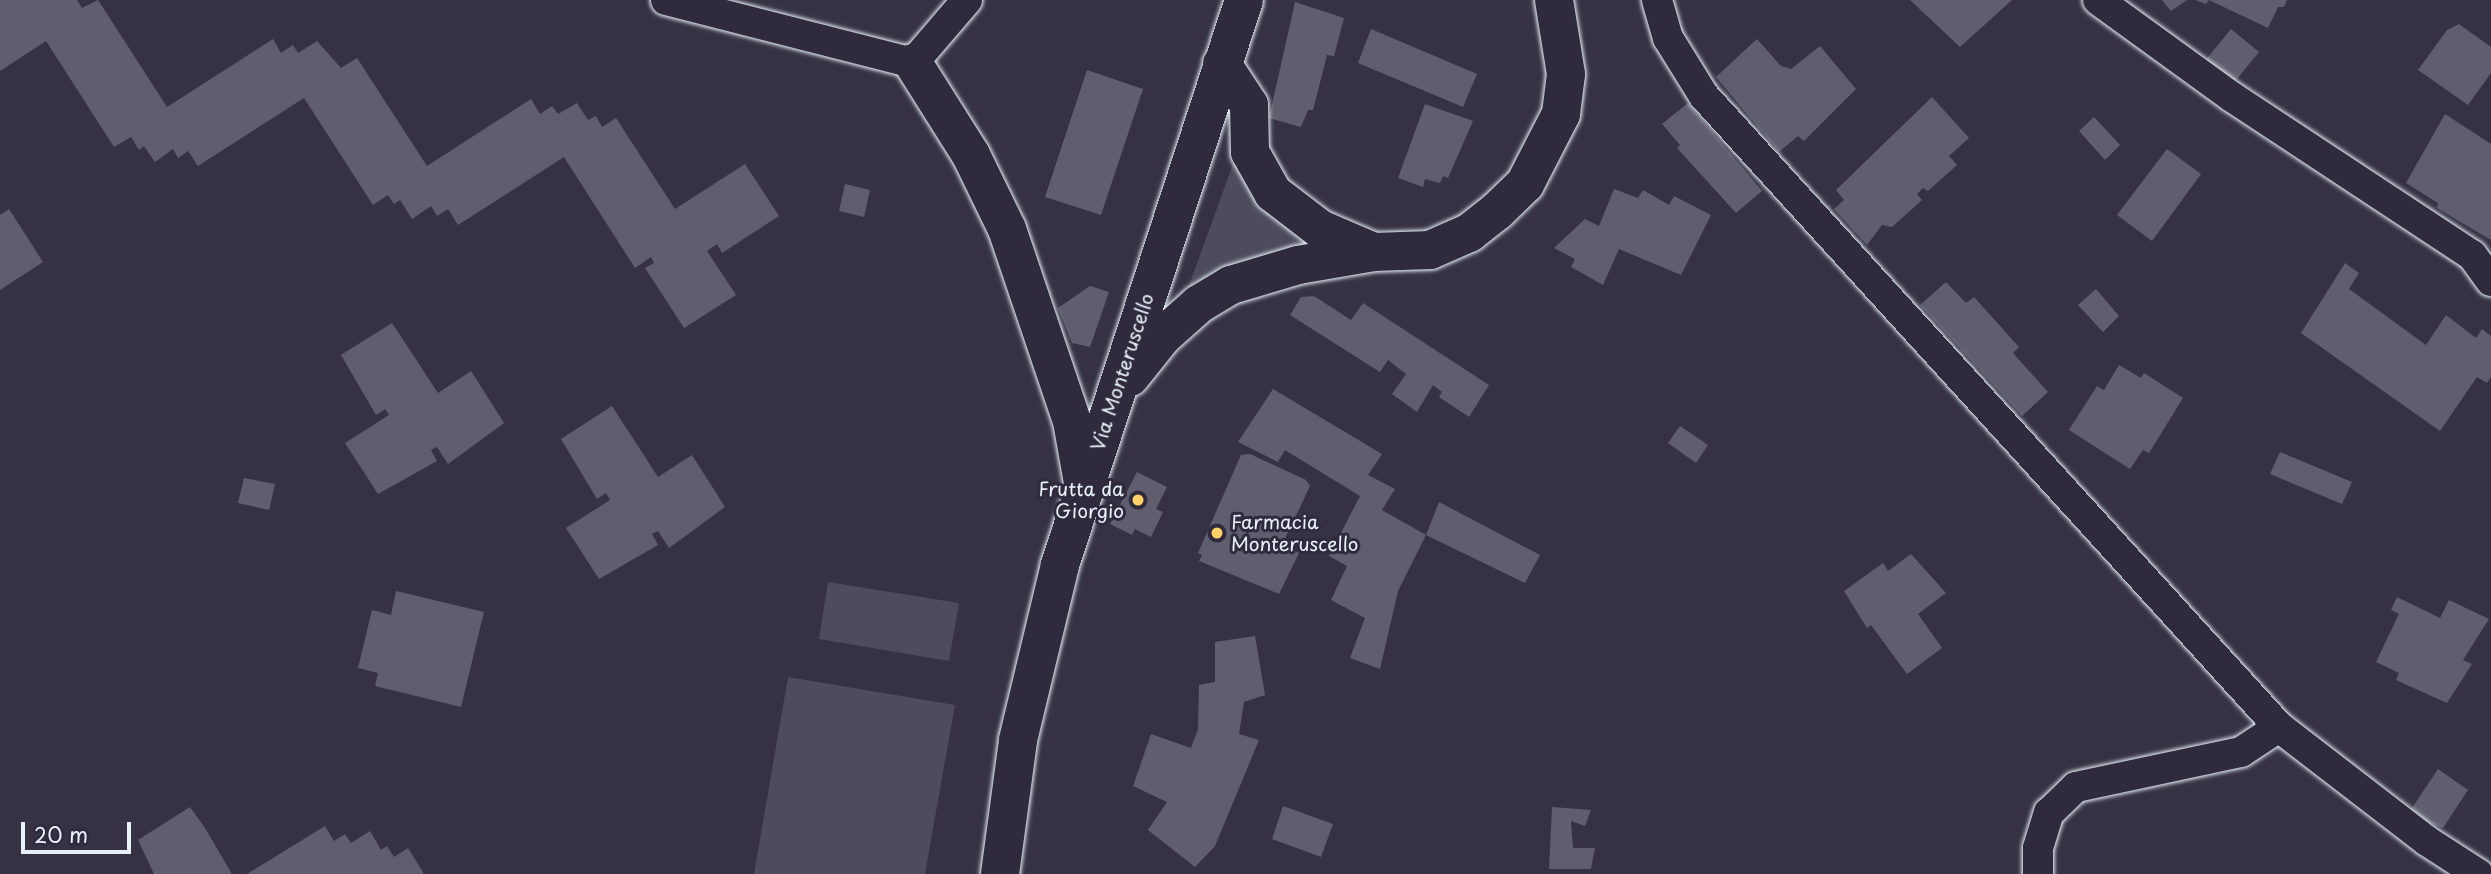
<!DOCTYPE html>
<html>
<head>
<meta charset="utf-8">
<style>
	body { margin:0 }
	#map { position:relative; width:2491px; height:874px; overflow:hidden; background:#363244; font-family:"Playpen Sans",sans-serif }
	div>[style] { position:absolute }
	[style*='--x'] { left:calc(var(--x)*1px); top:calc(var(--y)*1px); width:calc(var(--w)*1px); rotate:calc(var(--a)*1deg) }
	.green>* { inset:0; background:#4d4b5c }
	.building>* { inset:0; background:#605e6e }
	.roads { filter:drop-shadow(0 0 2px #e8f1f8) drop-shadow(0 0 2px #e8f1f8) }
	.street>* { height:30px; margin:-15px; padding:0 15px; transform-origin:15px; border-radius:15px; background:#2f2a3d }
	.secondary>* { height:38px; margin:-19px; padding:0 19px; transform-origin:19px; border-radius:19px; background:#2f2a3d }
	.dots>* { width:19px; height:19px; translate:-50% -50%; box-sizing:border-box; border:4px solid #2f2a3d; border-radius:50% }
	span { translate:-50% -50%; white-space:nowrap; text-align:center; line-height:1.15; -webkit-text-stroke:6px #2f2a3d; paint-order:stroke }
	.street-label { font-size:19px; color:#e8f1f8 }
	.poi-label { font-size:19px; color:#e8f1f8 }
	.right { translate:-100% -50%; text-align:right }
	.left { translate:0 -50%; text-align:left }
	.scale { position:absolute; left:21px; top:822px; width:110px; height:32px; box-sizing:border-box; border:4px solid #e8f1f8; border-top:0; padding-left:9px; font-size:21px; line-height:24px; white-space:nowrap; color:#e8f1f8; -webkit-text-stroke:5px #2f2a3d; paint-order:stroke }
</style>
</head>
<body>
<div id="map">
	<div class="green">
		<i style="clip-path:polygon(1237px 153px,1322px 245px,1186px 294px)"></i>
		<i style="clip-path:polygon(828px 582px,959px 603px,949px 661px,819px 639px)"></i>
		<i style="clip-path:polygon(788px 677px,955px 705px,925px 874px,754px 874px)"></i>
	</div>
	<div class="building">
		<i style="clip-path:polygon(0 0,77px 0,82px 8px,98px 0,167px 107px,273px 39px,281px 53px,293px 45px,298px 53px,317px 41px,341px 68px,357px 58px,427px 166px,531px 99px,540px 114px,552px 106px,558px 114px,577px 103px,588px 120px,596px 116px,602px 127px,616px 118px,675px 209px,745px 164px,779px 216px,722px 253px,717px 244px,707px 251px,736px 295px,684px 328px,645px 268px,654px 263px,651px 257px,635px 268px,564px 157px,458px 225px,448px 209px,437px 216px,431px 206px,412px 219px,400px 200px,394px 204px,388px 195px,373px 205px,304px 98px,198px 166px,188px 151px,178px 158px,173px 149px,155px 162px,144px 146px,139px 150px,131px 137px,114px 147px,46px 41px,0 71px)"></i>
		<i style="clip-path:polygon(1910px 0,2012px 0,1960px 47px)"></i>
		<i style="clip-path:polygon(2162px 0,2187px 0,2171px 11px)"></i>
		<i style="clip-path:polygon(2195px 0,2287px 0,2284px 7px,2278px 7px,2268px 28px,2209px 0,2206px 4px)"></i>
		<i style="clip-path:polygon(1295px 2px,1344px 18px,1334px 56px,1327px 55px,1313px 110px,1308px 110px,1301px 127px,1269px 118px)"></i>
		<i style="clip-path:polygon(2459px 24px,2491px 47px,2491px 73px,2468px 105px,2418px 70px,2447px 30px)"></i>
		<i style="clip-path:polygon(1371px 29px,1477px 74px,1463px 107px,1358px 63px)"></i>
		<i style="clip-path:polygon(2231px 29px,2259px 52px,2232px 85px,2204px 62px)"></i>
		<i style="clip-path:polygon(1757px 39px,1781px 66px,1791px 69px,1820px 46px,1856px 89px,1804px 141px,1798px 136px,1779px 152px,1716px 77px)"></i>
		<i style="clip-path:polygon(1087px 70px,1143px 89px,1101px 215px,1045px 197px)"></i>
		<i style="clip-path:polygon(1932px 97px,1969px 138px,1949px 156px,1957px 165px,1928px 191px,1923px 188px,1917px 194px,1922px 200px,1892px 227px,1882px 225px,1867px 245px,1834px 209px,1844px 200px,1836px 190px)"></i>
		<i style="clip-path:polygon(1688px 103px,1762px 191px,1736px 213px,1677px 148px,1680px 145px,1662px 124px)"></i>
		<i style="clip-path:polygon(1425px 104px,1473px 121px,1448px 178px,1443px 176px,1440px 183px,1425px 179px,1423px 187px,1398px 178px)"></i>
		<i style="clip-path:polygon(2445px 114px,2491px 144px,2491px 240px,2437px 208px,2438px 203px,2406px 183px)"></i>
		<i style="clip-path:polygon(2094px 117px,2120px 145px,2105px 160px,2079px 131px)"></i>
		<i style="clip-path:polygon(2167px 149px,2201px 174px,2152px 241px,2117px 215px)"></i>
		<i style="clip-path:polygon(845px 184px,870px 190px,864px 217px,839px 211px)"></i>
		<i style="clip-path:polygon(1614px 189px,1638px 198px,1643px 190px,1669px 205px,1674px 196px,1711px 215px,1681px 275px,1619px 249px,1603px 285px,1571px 267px,1575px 259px,1554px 248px,1585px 219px,1599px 226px)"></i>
		<i style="clip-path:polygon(9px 209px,43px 262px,0 290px,0 215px)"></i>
		<i style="clip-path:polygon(2345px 263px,2359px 273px,2349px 289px,2426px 345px,2446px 315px,2476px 338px,2482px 329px,2491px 336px,2491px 377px,2487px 383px,2477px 377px,2440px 431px,2301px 333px)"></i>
		<i style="clip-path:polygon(1946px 282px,1966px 303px,1974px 297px,2019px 347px,2013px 353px,2048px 392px,2022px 416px,1920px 305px)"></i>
		<i style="clip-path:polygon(1090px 286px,1109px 292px,1090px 347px,1072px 343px,1058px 308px)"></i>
		<i style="clip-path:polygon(2096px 289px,2119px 316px,2103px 332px,2078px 305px)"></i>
		<i style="clip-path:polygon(1314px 296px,1351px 320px,1363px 303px,1489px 385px,1469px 417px,1439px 397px,1442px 392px,1433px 385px,1417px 412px,1392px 394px,1406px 374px,1388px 360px,1380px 372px,1290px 315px,1301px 297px)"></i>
		<i style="clip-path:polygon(392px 323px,438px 393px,471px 371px,504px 423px,448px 464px,437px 447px,431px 450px,437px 461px,378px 494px,345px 443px,389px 415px,385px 409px,376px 415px,341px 355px)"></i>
		<i style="clip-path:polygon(2119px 365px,2141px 378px,2144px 373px,2183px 398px,2149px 453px,2143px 450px,2130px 469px,2069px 430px,2097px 386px,2104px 390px)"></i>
		<i style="clip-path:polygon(1273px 389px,1382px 454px,1368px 475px,1395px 489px,1382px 510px,1426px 535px,1398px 591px,1380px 669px,1350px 658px,1365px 618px,1331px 600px,1347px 566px,1329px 556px,1360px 496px,1285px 450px,1278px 462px,1238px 442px)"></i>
		<i style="clip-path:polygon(612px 406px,658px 477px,692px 455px,725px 507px,669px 548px,658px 531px,652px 534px,658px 545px,599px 579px,566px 528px,610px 500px,606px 493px,597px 499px,561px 439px)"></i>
		<i style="clip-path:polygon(1680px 426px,1708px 445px,1696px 463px,1668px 443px)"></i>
		<i style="clip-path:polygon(2280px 452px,2352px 482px,2342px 504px,2270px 474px)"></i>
		<i style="clip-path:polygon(1250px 454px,1306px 480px,1310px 486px,1282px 545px,1299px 553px,1279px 594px,1199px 561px,1202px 555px,1198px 553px,1241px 455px)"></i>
		<i style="clip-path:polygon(1137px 472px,1167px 487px,1156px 509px,1163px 512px,1151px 537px,1135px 529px,1132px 535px,1110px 524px)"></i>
		<i style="clip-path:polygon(244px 478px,275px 484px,269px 510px,238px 503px)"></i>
		<i style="clip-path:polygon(1439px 502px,1540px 555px,1525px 583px,1426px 535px)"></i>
		<i style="clip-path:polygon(1911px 554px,1946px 593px,1918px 614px,1942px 648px,1907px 674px,1871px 625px,1867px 628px,1844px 591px,1883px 563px,1888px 571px)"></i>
		<i style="clip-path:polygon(396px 591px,484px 612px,461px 707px,375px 686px,378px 673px,358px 668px,372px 610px,391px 615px)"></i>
		<i style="clip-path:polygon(2397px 597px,2440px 618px,2449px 600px,2489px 619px,2463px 660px,2472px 664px,2447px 703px,2396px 680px,2399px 673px,2376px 662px,2399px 614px,2391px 610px)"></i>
		<i style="clip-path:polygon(1255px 636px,1265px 695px,1244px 702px,1239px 734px,1259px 740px,1215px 846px,1195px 867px,1148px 830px,1167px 802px,1133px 786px,1151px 734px,1191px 748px,1198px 729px,1199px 685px,1215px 682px,1215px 642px)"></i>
		<i style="clip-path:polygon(2438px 769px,2468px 790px,2443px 828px,2408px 814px)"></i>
		<i style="clip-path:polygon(1283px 806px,1333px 824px,1321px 857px,1272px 839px)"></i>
		<i style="clip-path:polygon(190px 807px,205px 828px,232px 874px,154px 874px,138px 840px)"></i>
		<i style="clip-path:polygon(1552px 807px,1591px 810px,1585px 826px,1571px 821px,1573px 848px,1595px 848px,1591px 869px,1549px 869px)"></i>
		<i style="clip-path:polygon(325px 826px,334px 841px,345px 834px,351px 843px,370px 831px,381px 850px,387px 846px,394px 857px,408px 848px,424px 874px,247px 874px)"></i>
	</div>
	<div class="roads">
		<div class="street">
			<i style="--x:666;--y:0;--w:255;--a:14.3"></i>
			<i style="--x:913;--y:63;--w:83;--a:-49.4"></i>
			<i style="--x:1657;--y:0;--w:40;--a:74"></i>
			<i style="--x:1668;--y:38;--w:68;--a:58.2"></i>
			<i style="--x:1704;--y:96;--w:854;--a:47.66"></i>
			<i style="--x:2279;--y:727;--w:187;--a:37.6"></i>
			<i style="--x:2427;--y:841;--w:61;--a:32.9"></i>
			<i style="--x:2098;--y:0;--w:165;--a:35.9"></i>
			<i style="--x:2232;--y:97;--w:287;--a:33.4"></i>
			<i style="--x:2472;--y:255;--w:32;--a:54"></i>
			<i style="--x:2038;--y:874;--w:26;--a:-90"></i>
			<i style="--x:2038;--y:848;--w:37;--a:-73"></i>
			<i style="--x:2049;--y:813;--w:37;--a:-44"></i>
			<i style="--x:2076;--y:787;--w:169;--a:-12"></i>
			<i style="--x:2241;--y:752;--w:45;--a:-33.3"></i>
		</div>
		<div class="secondary">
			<i style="--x:913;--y:63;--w:109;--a:57.8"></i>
			<i style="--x:971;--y:155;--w:82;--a:64.1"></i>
			<i style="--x:1007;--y:229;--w:203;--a:71.3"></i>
			<i style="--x:1072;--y:421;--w:63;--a:79.9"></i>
			<i style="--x:1222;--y:64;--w:49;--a:56.6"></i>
			<i style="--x:1249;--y:105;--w:47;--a:88.8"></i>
			<i style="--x:1250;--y:152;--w:47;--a:60.7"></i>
			<i style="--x:1273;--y:193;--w:59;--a:37.5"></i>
			<i style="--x:1320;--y:229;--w:59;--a:23.1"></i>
			<i style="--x:1130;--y:377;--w:53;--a:-51.2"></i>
			<i style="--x:1163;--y:336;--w:48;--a:-41.6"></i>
			<i style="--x:1199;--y:304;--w:37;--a:-31"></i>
			<i style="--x:1231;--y:285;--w:70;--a:-16.6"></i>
			<i style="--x:1298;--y:265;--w:77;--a:-9.7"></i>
			<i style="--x:1374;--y:252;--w:56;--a:-2"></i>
			<i style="--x:1430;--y:250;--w:43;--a:-23.6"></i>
			<i style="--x:1469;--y:233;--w:36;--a:-38"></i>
			<i style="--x:1497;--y:211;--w:39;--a:-44"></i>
			<i style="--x:1525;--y:184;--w:79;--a:-62.8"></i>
			<i style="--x:1561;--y:114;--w:40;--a:-82.9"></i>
			<i style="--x:1566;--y:74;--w:75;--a:-99.2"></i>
			<i style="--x:1000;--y:874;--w:135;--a:-82.3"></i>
			<i style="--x:1018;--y:740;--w:180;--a:-76.5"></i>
			<i style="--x:1060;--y:565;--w:594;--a:-71.96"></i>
		</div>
	</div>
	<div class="dots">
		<i style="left:1138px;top:500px;background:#ffd166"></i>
		<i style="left:1217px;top:533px;background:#ffd166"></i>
	</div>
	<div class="street-label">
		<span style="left:1122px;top:372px;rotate:-72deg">Via Monteruscello</span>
	</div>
	<div class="poi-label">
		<span class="right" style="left:1124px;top:500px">Frutta da<br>Giorgio</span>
		<span class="left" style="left:1231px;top:533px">Farmacia<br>Monteruscello</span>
	</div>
	<div class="scale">20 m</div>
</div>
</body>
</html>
